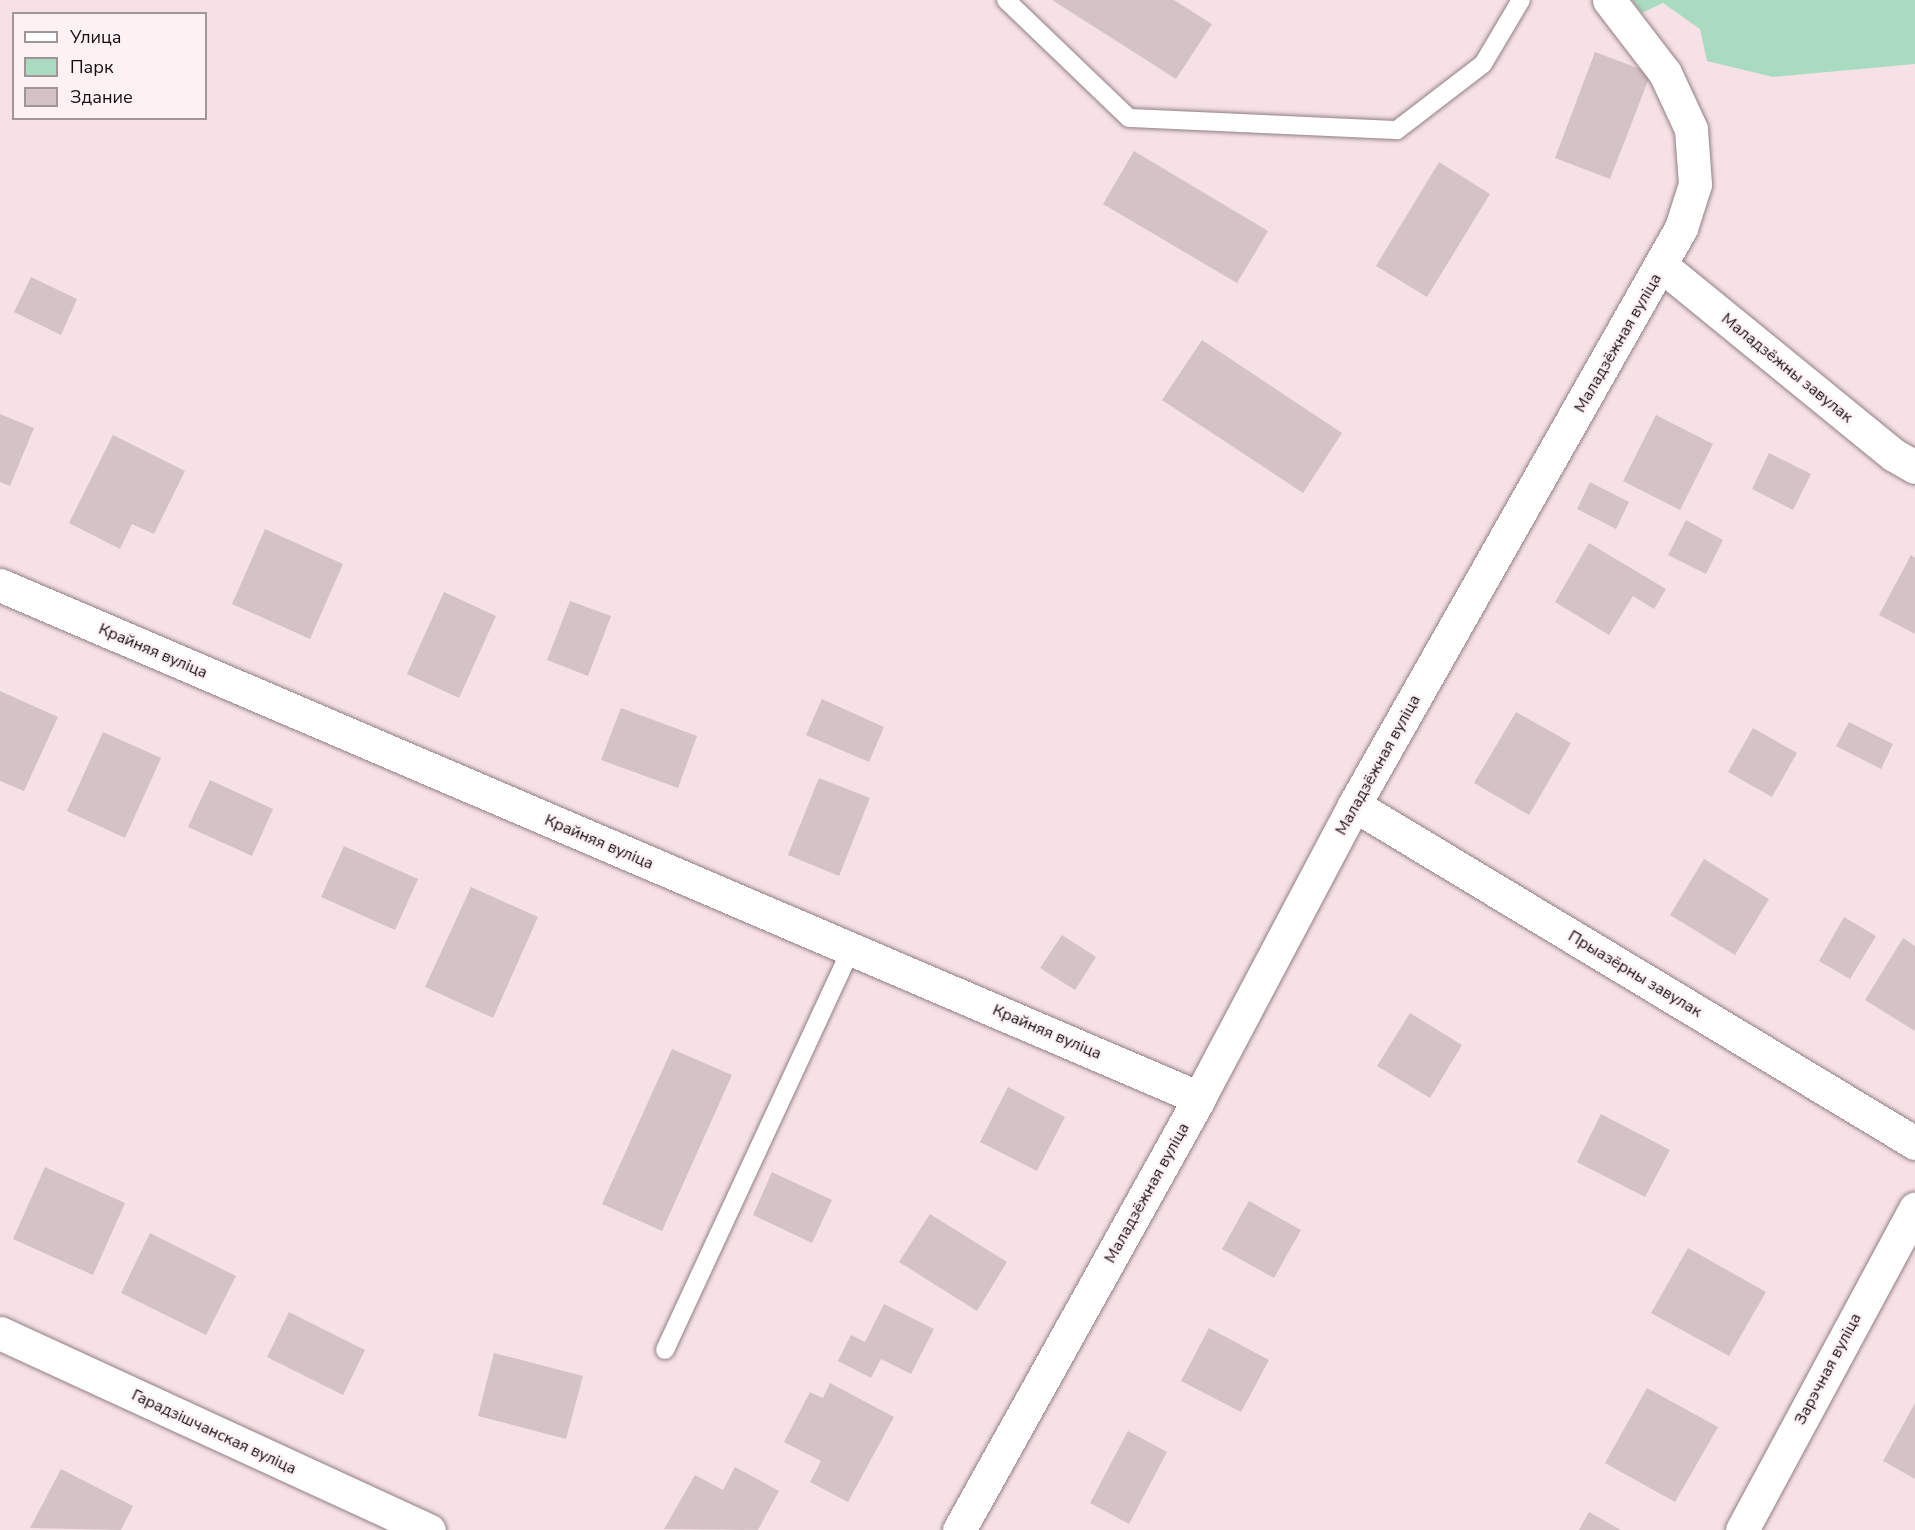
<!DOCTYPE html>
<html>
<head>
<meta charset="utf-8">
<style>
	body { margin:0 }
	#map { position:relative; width:1915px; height:1530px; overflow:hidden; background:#f6e2e6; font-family:"Nunito Sans",sans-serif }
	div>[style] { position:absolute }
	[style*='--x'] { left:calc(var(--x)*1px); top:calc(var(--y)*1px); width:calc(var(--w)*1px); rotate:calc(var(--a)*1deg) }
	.green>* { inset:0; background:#a9dbc0 }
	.building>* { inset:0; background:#d5c2c6 }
	.roads { filter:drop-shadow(0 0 2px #917f84) drop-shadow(0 0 2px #917f84) }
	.lane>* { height:18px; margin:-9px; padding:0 9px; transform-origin:9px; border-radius:9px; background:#fff }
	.street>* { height:33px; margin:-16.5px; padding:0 16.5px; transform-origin:16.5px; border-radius:16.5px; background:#fff }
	span { translate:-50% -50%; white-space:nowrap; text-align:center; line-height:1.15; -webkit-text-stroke:4.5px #fef1f4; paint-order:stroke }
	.street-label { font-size:16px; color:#140d0f }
	.legend { position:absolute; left:12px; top:12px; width:195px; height:108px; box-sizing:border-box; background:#fef1f4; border:2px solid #a09698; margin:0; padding:8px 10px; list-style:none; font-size:18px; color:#140d0f }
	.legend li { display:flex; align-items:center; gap:12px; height:30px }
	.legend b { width:30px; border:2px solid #a09698 }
</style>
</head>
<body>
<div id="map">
	<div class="green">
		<i style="clip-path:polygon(1632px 0,1915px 0,1915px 64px,1773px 77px,1707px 61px,1700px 29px,1663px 3px,1642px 13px)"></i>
	</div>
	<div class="building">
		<i style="clip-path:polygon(1052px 0,1174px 0,1212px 24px,1176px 79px)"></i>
		<i style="clip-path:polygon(1595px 52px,1651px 73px,1610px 179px,1555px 158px)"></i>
		<i style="clip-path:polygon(1134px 151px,1268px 231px,1237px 283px,1103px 204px)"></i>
		<i style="clip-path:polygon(1439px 162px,1490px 194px,1427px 297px,1376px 266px)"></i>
		<i style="clip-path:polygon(31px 277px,77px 299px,61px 335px,14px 312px)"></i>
		<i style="clip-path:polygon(1202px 340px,1342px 433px,1303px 493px,1162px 400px)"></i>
		<i style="clip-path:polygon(0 414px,34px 428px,10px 486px,0 482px)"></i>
		<i style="clip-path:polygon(1656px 415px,1713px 444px,1680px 510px,1623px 481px)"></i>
		<i style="clip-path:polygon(113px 435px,185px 471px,154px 534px,132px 524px,120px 549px,69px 523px)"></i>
		<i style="clip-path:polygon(1769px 453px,1811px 474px,1793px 510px,1752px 489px)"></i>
		<i style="clip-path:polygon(1590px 482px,1629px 502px,1616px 529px,1577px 509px)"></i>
		<i style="clip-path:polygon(1686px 520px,1723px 540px,1706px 574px,1668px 555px)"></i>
		<i style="clip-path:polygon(265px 529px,343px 564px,310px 639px,232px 604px)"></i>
		<i style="clip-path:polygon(1589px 543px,1666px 589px,1654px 609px,1633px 596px,1609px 635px,1555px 602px)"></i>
		<i style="clip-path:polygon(1911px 555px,1915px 558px,1915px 634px,1879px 615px)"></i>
		<i style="clip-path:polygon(444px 592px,496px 616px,459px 698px,407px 674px)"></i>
		<i style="clip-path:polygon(570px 601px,611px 616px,588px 676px,547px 660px)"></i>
		<i style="clip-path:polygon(0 691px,58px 717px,24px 791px,0 781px)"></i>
		<i style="clip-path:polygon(822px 699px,884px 727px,869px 762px,806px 735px)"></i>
		<i style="clip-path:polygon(621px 708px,697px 736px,678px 788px,601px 760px)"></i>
		<i style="clip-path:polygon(1516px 712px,1571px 743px,1529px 815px,1474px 783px)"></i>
		<i style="clip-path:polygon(1849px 722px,1893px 744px,1881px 769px,1836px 746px)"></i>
		<i style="clip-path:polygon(1753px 728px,1797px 753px,1772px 797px,1728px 772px)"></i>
		<i style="clip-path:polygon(103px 732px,161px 758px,125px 838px,67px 811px)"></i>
		<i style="clip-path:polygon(819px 778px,870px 798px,839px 876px,788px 855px)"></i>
		<i style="clip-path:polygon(210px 780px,273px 809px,252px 856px,188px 827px)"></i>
		<i style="clip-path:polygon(344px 846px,418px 879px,395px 930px,321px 897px)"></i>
		<i style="clip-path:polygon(1704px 859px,1769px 899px,1735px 955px,1670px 915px)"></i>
		<i style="clip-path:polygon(471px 887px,538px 917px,493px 1018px,425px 987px)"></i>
		<i style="clip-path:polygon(1844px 917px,1876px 936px,1850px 979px,1819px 961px)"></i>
		<i style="clip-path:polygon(1062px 935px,1096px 957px,1075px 990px,1040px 968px)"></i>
		<i style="clip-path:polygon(1903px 938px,1915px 946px,1915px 1031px,1865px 1000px)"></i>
		<i style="clip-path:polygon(1410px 1013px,1462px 1045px,1430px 1098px,1377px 1066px)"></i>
		<i style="clip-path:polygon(672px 1049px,732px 1075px,662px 1231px,602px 1204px)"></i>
		<i style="clip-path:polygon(1008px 1087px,1065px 1117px,1037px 1171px,980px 1142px)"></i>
		<i style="clip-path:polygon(1601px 1114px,1670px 1150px,1645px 1197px,1577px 1162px)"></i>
		<i style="clip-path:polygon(45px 1167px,125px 1203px,93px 1275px,13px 1239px)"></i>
		<i style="clip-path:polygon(772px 1172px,832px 1200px,812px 1243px,753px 1215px)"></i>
		<i style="clip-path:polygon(1249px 1201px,1301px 1230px,1274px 1278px,1222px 1249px)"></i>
		<i style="clip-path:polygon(930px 1214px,1007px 1262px,977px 1311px,899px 1262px)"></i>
		<i style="clip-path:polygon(150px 1233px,236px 1276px,206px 1335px,121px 1293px)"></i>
		<i style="clip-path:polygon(1688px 1248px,1766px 1292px,1729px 1356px,1651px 1313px)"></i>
		<i style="clip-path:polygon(884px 1304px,934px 1329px,911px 1374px,881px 1359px,871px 1378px,838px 1361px,851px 1335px,865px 1342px)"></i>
		<i style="clip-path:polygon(289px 1312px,365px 1350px,343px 1395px,267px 1357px)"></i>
		<i style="clip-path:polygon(1209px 1328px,1269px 1360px,1241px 1412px,1181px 1381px)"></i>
		<i style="clip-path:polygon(494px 1353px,583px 1376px,566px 1439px,478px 1416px)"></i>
		<i style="clip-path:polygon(830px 1383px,894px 1417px,848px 1502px,810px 1482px,821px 1461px,784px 1442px,810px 1392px,823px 1398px)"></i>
		<i style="clip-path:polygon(1647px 1388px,1718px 1427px,1675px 1502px,1605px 1463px)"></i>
		<i style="clip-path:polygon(1915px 1403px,1915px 1479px,1883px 1461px)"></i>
		<i style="clip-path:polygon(1128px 1431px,1167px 1452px,1129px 1524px,1090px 1503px)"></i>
		<i style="clip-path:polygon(735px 1467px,779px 1491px,758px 1530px,664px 1529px,695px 1475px,723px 1490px)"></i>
		<i style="clip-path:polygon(61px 1469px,133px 1506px,121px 1530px,30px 1528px)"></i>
		<i style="clip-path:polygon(1589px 1512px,1621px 1530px,1579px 1530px)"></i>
	</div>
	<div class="roads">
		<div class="lane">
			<i style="--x:1006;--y:0;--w:170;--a:43.8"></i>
			<i style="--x:1129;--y:118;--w:268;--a:2.6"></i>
			<i style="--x:1397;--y:130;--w:108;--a:-37.5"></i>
			<i style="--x:1483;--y:64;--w:74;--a:-59.3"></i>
			<i style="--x:665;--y:1350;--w:442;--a:-65.1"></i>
		</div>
		<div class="street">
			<i style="--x:1662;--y:266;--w:299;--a:39.2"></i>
			<i style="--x:1894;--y:455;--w:24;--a:30"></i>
			<i style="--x:0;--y:585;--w:1304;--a:23.16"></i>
			<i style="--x:1354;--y:805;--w:655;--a:31.07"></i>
			<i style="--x:0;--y:1333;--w:472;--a:24.7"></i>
			<i style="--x:959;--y:1530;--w:494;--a:-60.9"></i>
			<i style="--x:1199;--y:1098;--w:331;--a:-62.1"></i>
			<i style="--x:1354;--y:805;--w:663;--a:-60.46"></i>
			<i style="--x:1681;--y:228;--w:46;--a:-72.3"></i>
			<i style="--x:1695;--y:184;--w:55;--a:-94.2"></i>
			<i style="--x:1691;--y:129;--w:62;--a:-114.9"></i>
			<i style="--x:1665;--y:73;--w:92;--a:-127.5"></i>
			<i style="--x:1742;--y:1530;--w:365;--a:-61.7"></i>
		</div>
	</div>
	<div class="street-label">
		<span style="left:1618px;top:343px;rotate:-60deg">Маладзёжная вуліца</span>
		<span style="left:1787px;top:368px;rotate:39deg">Маладзёжны завулак</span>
		<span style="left:153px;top:651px;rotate:23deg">Крайняя вуліца</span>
		<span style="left:1378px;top:765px;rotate:-61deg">Маладзёжная вуліца</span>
		<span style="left:599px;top:842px;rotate:23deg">Крайняя вуліца</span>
		<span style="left:1635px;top:974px;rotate:31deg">Прыазёрны завулак</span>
		<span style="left:1047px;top:1032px;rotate:23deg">Крайняя вуліца</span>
		<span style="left:1147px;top:1193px;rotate:-61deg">Маладзёжная вуліца</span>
		<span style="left:1828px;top:1369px;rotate:-62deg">Зарэчная вуліца</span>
		<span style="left:214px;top:1432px;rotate:25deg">Гарадзішчанская вуліца</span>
	</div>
	<ul class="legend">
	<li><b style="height:8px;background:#fff"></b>Улица</li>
	<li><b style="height:16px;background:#a9dbc0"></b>Парк</li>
	<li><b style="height:16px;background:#d5c2c6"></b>Здание</li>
	</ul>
</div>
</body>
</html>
